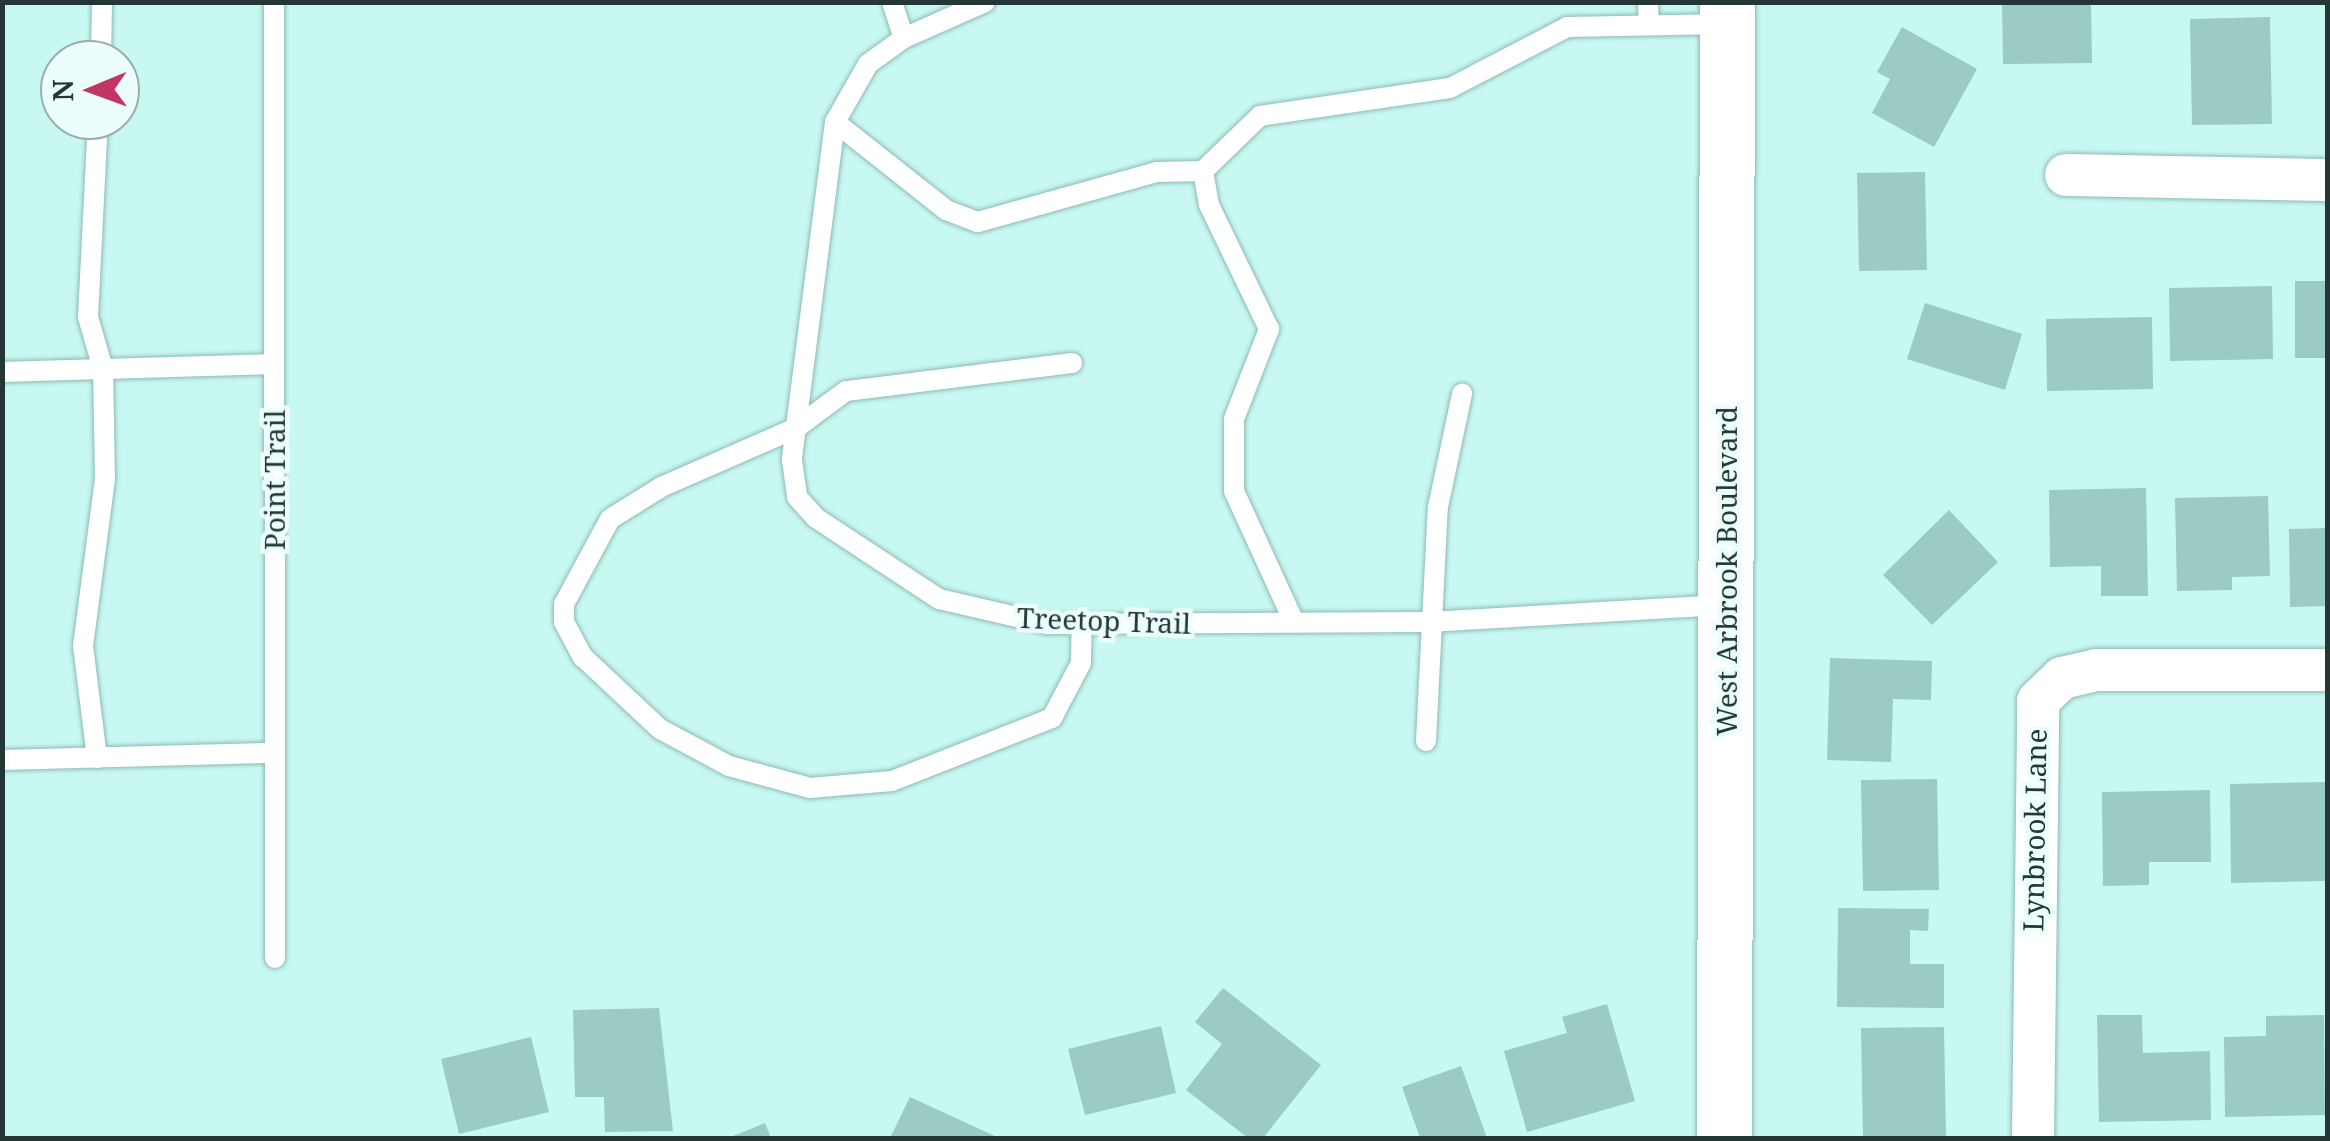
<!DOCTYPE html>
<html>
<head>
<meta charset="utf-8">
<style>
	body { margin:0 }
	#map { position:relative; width:2330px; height:1141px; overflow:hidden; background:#c8f8f2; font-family:"Noto Serif",serif }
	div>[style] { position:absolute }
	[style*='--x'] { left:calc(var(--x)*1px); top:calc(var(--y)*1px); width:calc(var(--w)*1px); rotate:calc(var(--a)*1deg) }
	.building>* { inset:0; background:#9ccac4 }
	.roads { filter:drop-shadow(0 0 2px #8dbbb5) drop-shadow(0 0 2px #8dbbb5) }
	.lane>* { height:20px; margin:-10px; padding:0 10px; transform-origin:10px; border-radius:10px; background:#fff }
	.street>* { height:42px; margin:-21px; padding:0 21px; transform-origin:21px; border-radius:21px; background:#fff }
	.secondary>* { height:55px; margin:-27.5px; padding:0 27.5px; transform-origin:27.5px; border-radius:27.5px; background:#fff }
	span { translate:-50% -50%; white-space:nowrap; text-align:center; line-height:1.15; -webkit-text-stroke:9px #ecfefc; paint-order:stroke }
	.street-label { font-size:28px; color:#243735 }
	.frame { position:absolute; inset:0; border:5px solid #243735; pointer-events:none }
	.north { position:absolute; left:40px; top:40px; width:100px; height:100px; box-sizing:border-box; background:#ecfefc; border:2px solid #9caeac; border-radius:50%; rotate:269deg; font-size:28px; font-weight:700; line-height:40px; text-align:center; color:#243735 }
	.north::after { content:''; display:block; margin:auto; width:35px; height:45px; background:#c33562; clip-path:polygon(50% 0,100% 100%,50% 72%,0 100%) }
</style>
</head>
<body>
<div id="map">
	<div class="building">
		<i style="clip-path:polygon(2002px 2px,2091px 2px,2092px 63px,2003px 64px)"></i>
		<i style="clip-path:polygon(2270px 17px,2272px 124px,2192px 125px,2190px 19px)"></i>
		<i style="clip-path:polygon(1902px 27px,1977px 69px,1934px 147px,1872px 113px,1890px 79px,1877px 72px)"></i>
		<i style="clip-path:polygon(1925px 172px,1927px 270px,1859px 271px,1857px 173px)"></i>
		<i style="clip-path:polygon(2295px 281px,2328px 281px,2328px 358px,2295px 358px)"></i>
		<i style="clip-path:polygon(2272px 286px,2273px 359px,2170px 361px,2169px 288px)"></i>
		<i style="clip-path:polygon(1925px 303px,2022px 334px,2005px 390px,1907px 359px)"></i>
		<i style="clip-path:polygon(2152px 317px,2153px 389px,2047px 391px,2046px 319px)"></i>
		<i style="clip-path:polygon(2146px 488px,2148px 596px,2101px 596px,2101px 566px,2050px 567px,2049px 490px)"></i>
		<i style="clip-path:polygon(2268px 496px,2270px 576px,2232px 577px,2232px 590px,2177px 591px,2175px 498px)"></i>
		<i style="clip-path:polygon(1949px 510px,1998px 562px,1932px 625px,1883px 575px)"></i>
		<i style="clip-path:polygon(2328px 528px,2328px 606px,2290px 607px,2289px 529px)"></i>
		<i style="clip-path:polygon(1830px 658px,1932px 661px,1931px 700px,1893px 699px,1891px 762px,1827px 760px)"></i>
		<i style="clip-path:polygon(1937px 779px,1939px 890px,1863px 891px,1861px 780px)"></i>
		<i style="clip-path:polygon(2325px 782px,2327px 881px,2231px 883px,2230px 784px)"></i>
		<i style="clip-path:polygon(2210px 790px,2211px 862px,2149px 862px,2149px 885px,2103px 886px,2102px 792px)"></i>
		<i style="clip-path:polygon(1838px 908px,1929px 909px,1928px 931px,1910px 930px,1910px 964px,1944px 964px,1944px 1008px,1837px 1007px)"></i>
		<i style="clip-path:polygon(1223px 988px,1321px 1065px,1263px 1138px,1248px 1138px,1186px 1090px,1222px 1044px,1195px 1022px)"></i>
		<i style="clip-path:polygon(1607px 1004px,1635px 1101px,1527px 1132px,1504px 1051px,1567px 1033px,1562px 1017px)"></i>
		<i style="clip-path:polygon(659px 1008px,673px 1131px,605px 1132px,604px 1097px,575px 1097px,573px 1010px)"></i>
		<i style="clip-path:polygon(2097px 1015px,2142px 1015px,2143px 1053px,2210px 1051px,2211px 1120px,2099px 1122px)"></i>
		<i style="clip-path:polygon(2324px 1015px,2325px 1115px,2225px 1117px,2224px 1037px,2266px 1036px,2266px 1016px)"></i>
		<i style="clip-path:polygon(1161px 1026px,1176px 1093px,1085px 1115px,1068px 1049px)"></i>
		<i style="clip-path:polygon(1944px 1027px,1946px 1138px,1863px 1138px,1861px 1028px)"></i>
		<i style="clip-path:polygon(531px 1037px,549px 1112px,459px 1134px,441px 1059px)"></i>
		<i style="clip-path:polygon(1461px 1066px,1487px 1138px,1420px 1138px,1402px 1087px)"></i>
		<i style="clip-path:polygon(910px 1097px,999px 1138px,890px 1138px)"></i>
		<i style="clip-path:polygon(765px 1123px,771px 1138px,728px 1138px)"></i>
	</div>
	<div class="roads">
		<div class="lane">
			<i style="--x:274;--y:2;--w:956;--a:89.94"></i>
			<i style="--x:892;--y:2;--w:38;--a:72"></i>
			<i style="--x:985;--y:2;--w:89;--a:156"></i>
			<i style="--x:904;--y:38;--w:44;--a:144.2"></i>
			<i style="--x:868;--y:64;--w:67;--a:119.6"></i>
			<i style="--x:835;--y:122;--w:341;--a:97.3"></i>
			<i style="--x:792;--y:460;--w:37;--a:82"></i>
			<i style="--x:797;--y:497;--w:28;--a:48"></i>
			<i style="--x:816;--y:518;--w:147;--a:33.4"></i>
			<i style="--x:939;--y:599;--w:111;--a:13"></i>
			<i style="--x:1047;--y:624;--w:381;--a:-0.3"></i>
			<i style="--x:1428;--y:622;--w:295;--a:-3.3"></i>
			<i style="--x:1648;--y:2;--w:23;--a:88"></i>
			<i style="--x:101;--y:60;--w:58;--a:-89"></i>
			<i style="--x:835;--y:122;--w:142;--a:38.4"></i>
			<i style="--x:946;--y:210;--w:34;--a:21"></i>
			<i style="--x:978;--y:222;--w:186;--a:-15.6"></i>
			<i style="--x:1157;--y:172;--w:46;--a:-1.2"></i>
			<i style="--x:1072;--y:363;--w:228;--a:172.9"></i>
			<i style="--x:846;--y:391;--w:62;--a:143.5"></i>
			<i style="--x:796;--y:428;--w:145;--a:156.4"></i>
			<i style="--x:663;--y:486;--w:62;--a:148.1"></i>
			<i style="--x:610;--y:519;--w:97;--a:118.4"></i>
			<i style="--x:564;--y:604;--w:18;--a:90"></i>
			<i style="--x:564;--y:622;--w:40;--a:62"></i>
			<i style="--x:583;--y:657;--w:105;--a:43.1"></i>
			<i style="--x:660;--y:729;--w:78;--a:28.2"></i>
			<i style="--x:729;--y:766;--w:84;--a:15.2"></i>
			<i style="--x:810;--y:788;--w:82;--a:-4.9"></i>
			<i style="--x:892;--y:781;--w:172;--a:-21.5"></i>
			<i style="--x:1052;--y:718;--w:62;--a:-62.2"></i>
			<i style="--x:1081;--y:663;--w:39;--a:-89"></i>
			<i style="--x:2;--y:372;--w:272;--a:-1.7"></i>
			<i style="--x:1294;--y:622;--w:144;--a:-114.6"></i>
			<i style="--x:1234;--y:491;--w:72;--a:-90"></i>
			<i style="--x:1234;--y:419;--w:97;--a:-68.7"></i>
			<i style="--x:1269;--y:329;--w:138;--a:-115.8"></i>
			<i style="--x:1209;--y:205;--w:35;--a:-100"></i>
			<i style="--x:1203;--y:171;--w:79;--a:-44"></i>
			<i style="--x:1260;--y:116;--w:192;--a:-8.4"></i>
			<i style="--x:1450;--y:88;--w:132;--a:-27.5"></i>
			<i style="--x:1567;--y:27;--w:158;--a:-1.1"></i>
			<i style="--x:1426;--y:741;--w:234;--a:-87.1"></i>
			<i style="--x:1438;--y:507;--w:116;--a:-78"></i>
			<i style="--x:97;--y:758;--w:113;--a:-97.1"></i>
			<i style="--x:83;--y:646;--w:167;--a:-82.5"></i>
			<i style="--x:105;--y:480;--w:111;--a:-91"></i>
			<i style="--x:103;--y:369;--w:54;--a:-106.1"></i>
			<i style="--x:88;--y:317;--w:197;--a:-87.1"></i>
			<i style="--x:2;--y:760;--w:272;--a:-1.5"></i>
		</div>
		<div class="street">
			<i style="--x:2066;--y:175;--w:262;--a:1.1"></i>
			<i style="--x:2033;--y:1138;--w:437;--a:-89.3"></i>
			<i style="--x:2038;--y:701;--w:33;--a:-44"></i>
			<i style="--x:2062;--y:678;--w:35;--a:-13"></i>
			<i style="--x:2096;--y:670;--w:232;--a:0"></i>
		</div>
		<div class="secondary">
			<i style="--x:1724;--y:1138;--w:1136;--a:-89.85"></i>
		</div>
	</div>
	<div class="street-label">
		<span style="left:274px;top:480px;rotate:-90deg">Point Trail</span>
		<span style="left:1726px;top:571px;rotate:-90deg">West Arbrook Boulevard</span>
		<span style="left:1104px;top:620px;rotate:2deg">Treetop Trail</span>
		<span style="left:2034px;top:830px;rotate:-89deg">Lynbrook Lane</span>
	</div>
	<div class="frame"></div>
	<div class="north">N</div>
</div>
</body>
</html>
